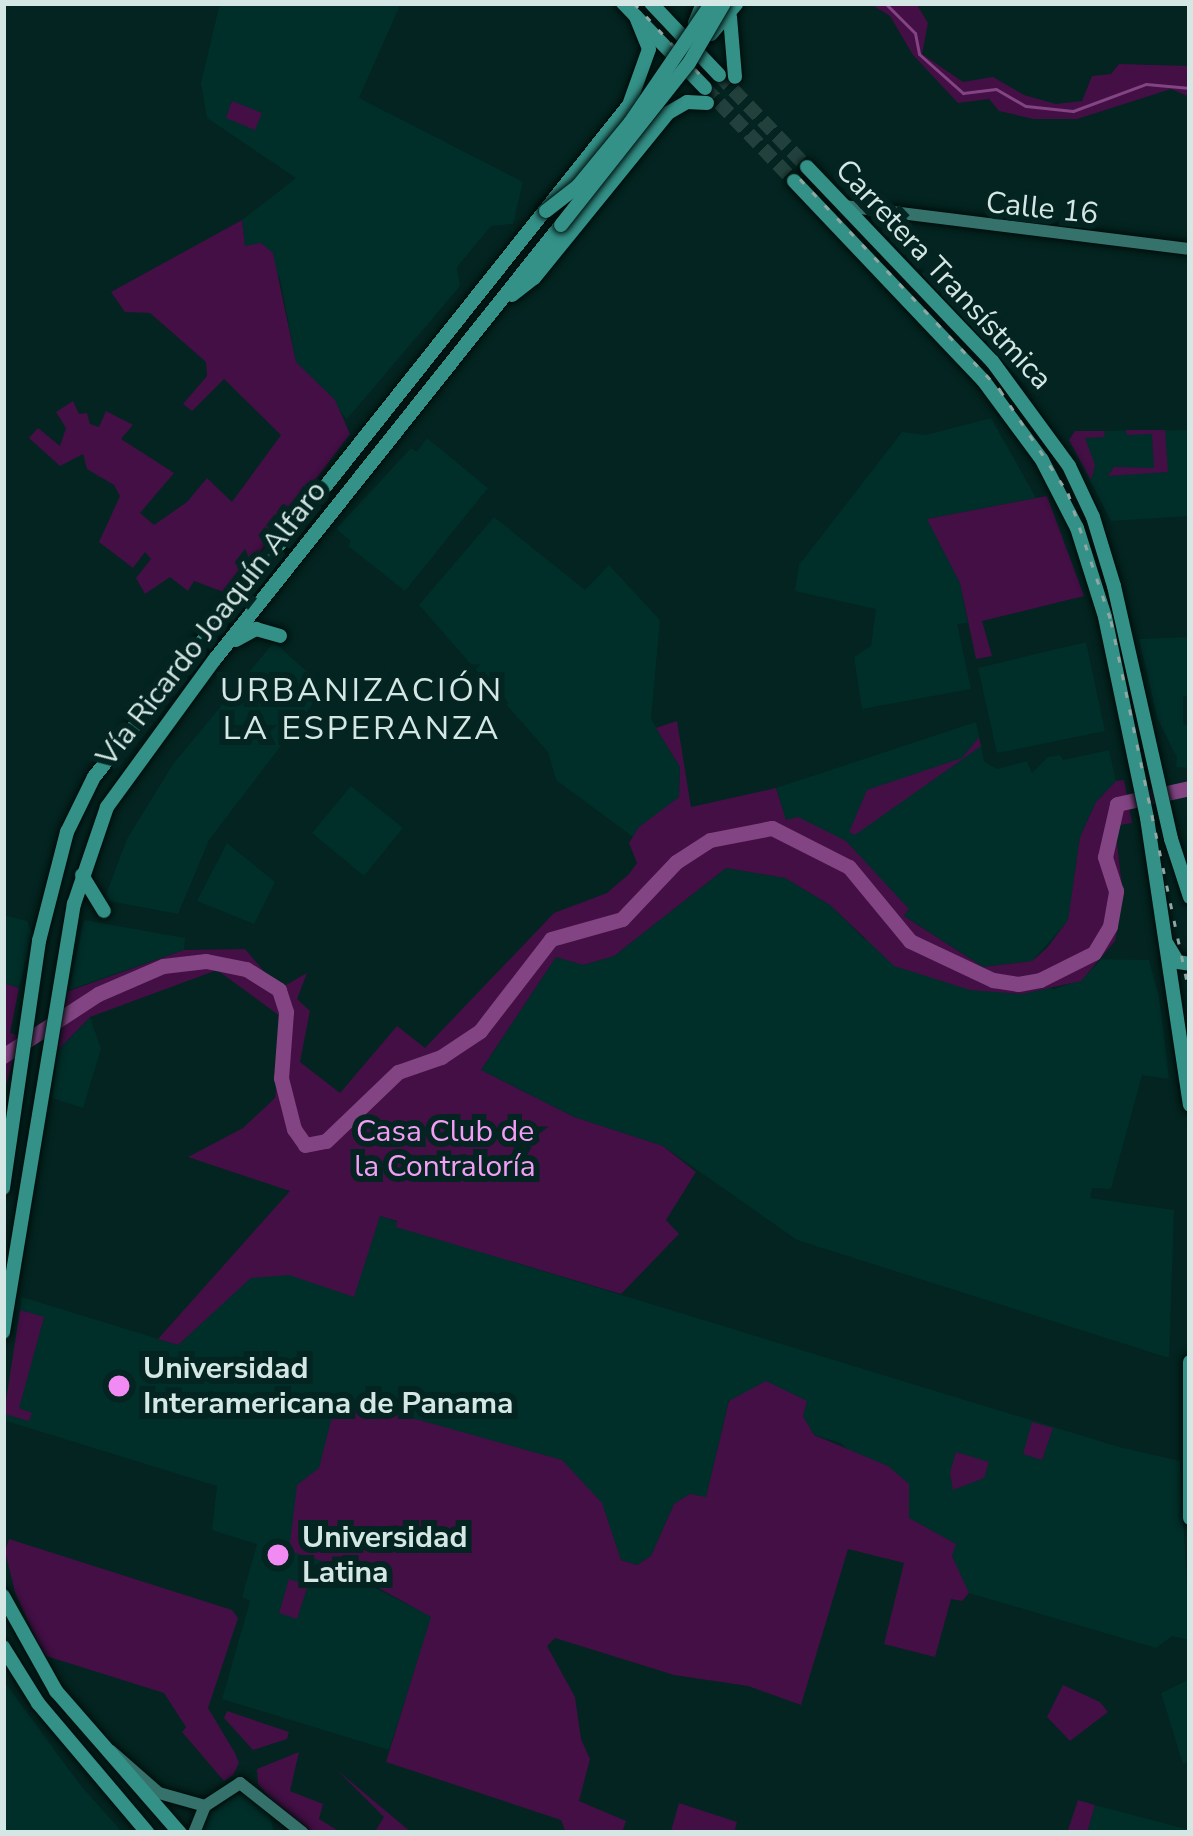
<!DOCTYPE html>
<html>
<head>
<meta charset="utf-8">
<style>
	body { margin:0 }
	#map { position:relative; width:1193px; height:1836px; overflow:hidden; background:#032420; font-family:"Nunito Sans",sans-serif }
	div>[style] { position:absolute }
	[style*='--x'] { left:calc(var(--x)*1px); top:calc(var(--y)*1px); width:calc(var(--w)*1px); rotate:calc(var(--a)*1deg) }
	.built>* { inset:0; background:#002e29 }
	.green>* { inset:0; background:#430f45 }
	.stream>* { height:3px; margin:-1.5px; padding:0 1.5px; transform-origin:1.5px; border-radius:1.5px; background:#824483 }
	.river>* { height:15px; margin:-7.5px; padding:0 7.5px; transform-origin:7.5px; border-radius:7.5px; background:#824483 }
	.primary-tunnel>* { height:14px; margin-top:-7px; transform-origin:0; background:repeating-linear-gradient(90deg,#22413d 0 14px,transparent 0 21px) }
	.roads { filter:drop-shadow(0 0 3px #000c0a) drop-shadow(0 0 3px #000c0a) }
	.secondary>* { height:12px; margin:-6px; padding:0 6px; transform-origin:6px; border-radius:6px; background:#34726b }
	.primary>* { height:14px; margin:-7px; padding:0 7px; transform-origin:7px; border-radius:7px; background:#339187 }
	.rail>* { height:3px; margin-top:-1.5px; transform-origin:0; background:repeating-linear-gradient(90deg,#90a7a4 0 6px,transparent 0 18px) }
	.bridges { filter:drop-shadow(0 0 3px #000c0a) drop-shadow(0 0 3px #000c0a) }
	.primary-bridge>* { height:14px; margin:-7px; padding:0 7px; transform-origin:7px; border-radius:7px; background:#339187 }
	.dots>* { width:33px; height:33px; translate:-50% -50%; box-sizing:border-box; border:6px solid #032420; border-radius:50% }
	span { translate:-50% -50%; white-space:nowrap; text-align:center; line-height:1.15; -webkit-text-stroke:12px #032420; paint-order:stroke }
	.street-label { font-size:30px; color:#d5e7e4 }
	.park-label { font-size:30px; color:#f39df4 }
	.poi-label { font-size:30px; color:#d5e7e4; font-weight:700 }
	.left { translate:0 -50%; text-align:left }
	.neighbourhood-label { font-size:33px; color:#d5e7e4; letter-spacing:3px }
	.frame { position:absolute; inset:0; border:6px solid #d5e7e4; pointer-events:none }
</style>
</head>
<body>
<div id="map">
	<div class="built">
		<i style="clip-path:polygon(226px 3px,401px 3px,359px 98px,523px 182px,513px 224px,491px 226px,457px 267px,460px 286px,347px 419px,296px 362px,280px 278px,245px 247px,242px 220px,296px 178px,207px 118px,201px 83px,219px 7px)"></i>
		<i style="clip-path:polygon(991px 418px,1036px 498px,928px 519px,960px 583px,968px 623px,957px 624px,971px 689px,862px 709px,854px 657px,871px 646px,876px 609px,795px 591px,799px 565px,902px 432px,926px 435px)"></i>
		<i style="clip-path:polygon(1190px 430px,1190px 516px,1111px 521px,1069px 440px,1075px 431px)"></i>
		<i style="clip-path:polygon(427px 438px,488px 488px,405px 591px,348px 546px,351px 541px,336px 529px,411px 448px,417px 452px)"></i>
		<i style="clip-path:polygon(494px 517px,585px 590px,609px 565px,660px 620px,651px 719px,680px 767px,679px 797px,633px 837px,556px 780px,548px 752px,419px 605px)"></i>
		<i style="clip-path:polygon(1190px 637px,1190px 696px,1183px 696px,1183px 724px,1190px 726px,1190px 768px,1176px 767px,1177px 758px,1157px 717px,1139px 639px)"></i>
		<i style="clip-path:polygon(274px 642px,325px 688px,209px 840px,178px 914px,104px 900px,127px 839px,173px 764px)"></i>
		<i style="clip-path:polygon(1086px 642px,1105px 731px,997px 753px,978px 668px)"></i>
		<i style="clip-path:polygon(976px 722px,984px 761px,997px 769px,1027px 761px,1032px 773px,1048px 757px,1060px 755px,1063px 760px,1109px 750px,1116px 781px,1096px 802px,1080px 837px,1068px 921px,1032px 961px,983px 967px,903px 915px,909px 910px,786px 820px,776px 788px)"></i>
		<i style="clip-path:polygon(351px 786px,403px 828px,364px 876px,312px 833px)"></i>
		<i style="clip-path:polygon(227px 843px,275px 882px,254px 924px,197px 901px)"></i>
		<i style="clip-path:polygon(726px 868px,785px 878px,830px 905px,864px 939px,1054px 989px,1081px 980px,1102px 959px,1149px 960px,1159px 997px,1169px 1079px,1142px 1075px,1111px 1189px,1092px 1188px,1090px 1198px,1174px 1210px,1169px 1358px,797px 1240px,663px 1146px,574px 1117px,481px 1070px,556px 957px,583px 965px,614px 956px)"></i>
		<i style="clip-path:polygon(3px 915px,27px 921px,32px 933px,19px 988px,3px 983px)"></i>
		<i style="clip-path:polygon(84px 920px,185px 938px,184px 950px,69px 990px)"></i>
		<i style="clip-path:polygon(90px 1017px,101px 1049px,83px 1108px,52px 1098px,58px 1050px)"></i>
		<i style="clip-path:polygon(316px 1195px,398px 1222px,415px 1232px,1119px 1447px,1180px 1461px,1190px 1640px,1172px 1636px,1156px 1648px,969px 1593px,959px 1581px,952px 1556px,955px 1544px,908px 1518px,841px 1443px,814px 1435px,803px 1416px,729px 1400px,706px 1498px,674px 1504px,651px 1556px,637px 1565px,621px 1560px,452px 1432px,337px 1397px,325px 1562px,432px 1617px,389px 1750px,222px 1699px,250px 1601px,242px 1597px,257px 1544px,212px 1530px,217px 1486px,3px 1420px,22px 1297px,178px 1345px,250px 1278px)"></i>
		<i style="clip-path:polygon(1190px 1679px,1190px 1761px,1183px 1764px,1161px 1693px)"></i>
		<i style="clip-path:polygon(3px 1680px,81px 1786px,123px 1833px,3px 1833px)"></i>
		<i style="clip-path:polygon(239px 1793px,253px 1798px,270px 1816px,274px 1833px,200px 1833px,203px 1818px)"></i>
		<i style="clip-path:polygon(1095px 1805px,1190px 1830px,1190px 1833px,1087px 1833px)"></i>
	</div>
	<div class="green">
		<i style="clip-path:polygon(869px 3px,916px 3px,928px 23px,922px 54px,963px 82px,993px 77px,1024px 95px,1056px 104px,1082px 101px,1092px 76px,1111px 74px,1119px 64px,1190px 66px,1190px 97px,1171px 89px,1077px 119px,1034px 119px,999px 111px,989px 99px,958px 103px,913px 55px,890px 16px)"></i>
		<i style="clip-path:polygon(232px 101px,262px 113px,255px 130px,226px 118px)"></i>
		<i style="clip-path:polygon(242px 220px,245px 246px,261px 243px,273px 253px,296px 362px,335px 400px,350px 434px,229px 594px,194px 581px,188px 591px,170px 577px,145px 594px,136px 578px,151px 559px,145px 552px,133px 568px,99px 542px,120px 496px,114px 485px,87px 469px,83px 454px,60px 466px,29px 438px,38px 428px,60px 446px,66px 428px,56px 412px,73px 401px,79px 414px,87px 413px,90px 424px,99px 427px,106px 411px,133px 425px,121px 439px,174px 473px,140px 513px,154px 525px,187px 502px,207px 478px,232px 502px,281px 435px,224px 379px,192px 411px,183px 404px,207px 376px,206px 362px,150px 313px,125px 312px,111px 292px)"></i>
		<i style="clip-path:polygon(1126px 430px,1165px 430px,1168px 472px,1108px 476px,1114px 467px,1154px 468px,1152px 434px,1127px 435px)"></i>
		<i style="clip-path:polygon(1075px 431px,1105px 431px,1104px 437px,1085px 438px,1095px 465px,1091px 480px,1069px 440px)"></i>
		<i style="clip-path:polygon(1047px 496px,1084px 596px,982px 621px,992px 656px,976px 659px,960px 583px,927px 519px)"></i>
		<i style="clip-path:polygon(677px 721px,691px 807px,776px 788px,786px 820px,798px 817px,846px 841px,909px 909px,904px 916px,983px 967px,1032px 961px,1047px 948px,1068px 920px,1080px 837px,1096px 802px,1116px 781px,1124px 780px,1132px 823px,1115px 826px,1123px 895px,1115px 941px,1081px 981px,1022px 994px,970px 990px,894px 966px,830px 905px,785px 878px,726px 868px,614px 956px,583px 965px,556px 957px,481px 1070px,574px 1117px,663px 1146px,696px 1172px,666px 1220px,679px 1234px,621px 1294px,396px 1227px,397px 1221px,380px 1216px,354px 1297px,289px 1275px,251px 1278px,178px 1345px,158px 1339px,290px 1191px,188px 1157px,243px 1128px,275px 1098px,284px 1019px,217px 970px,90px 1017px,58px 1050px,66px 992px,184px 950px,245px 949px,279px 989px,307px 973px,297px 999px,310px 1011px,300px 1062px,340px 1093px,397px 1026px,425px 1048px,554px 913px,607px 893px,629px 874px,637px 863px,629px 843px,639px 827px,679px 797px,680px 767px,656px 728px)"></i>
		<i style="clip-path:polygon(979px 737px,981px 746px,855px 835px,849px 832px,867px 790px,962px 758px)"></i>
		<i style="clip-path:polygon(3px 983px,19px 988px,10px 1033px,20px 1036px,3px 1096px)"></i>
		<i style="clip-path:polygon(20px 1310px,44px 1317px,19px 1408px,32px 1413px,29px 1421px,4px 1414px)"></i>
		<i style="clip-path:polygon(766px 1381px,807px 1401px,803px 1416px,814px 1435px,888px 1466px,909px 1484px,909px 1518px,956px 1544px,952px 1556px,969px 1593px,962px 1601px,951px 1599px,935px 1657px,884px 1644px,904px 1563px,848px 1549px,801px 1705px,748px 1686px,674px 1675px,555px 1638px,547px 1646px,575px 1697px,581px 1739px,590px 1759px,579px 1801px,626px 1821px,622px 1833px,566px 1833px,561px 1820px,386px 1762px,431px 1617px,355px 1575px,336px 1581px,325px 1572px,325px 1562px,289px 1551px,297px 1485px,319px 1468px,337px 1397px,562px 1460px,602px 1503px,621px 1560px,637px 1565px,651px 1556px,674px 1504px,690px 1494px,706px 1497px,729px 1401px)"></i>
		<i style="clip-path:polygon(1032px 1422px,1053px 1428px,1042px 1460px,1023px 1454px)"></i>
		<i style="clip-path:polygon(956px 1452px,989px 1462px,984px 1478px,953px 1490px,950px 1473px)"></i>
		<i style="clip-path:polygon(9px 1539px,232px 1610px,238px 1618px,208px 1708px,235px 1753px,239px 1763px,233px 1775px,224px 1781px,182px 1732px,186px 1727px,164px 1693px,43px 1655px,15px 1592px,5px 1551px)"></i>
		<i style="clip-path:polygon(289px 1579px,308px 1585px,297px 1619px,279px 1613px)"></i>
		<i style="clip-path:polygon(1063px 1685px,1100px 1702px,1108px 1712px,1070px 1741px,1047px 1717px)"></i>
		<i style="clip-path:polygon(227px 1711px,289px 1732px,287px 1739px,253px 1750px,224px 1718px)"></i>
		<i style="clip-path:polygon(299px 1752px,290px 1791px,323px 1804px,319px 1819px,342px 1833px,311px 1832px,290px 1820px,258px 1784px,257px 1769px)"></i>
		<i style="clip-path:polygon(337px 1770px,412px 1833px,374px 1833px,384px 1817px)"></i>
		<i style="clip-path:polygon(1078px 1800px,1095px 1805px,1087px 1833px,1067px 1833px)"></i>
		<i style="clip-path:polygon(679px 1803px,737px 1822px,734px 1833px,671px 1831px)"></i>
	</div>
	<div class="stream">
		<i style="--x:885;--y:3;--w:42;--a:45"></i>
		<i style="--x:915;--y:33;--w:21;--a:79"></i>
		<i style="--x:919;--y:54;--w:59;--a:41.6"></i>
		<i style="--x:963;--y:93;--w:33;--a:-7"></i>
		<i style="--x:996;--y:89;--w:34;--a:30"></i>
		<i style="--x:1026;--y:106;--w:47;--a:6.1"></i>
		<i style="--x:1073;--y:111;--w:78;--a:-20.3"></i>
		<i style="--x:1146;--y:84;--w:44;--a:5.2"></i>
	</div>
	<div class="river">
		<i style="--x:3;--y:1056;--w:113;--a:-33.1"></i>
		<i style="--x:98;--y:994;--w:71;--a:-23.3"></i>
		<i style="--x:163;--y:966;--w:43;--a:-6.6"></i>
		<i style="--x:206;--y:961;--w:41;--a:11.3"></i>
		<i style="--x:246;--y:969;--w:39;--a:32"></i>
		<i style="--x:279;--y:990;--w:23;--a:72"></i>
		<i style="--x:286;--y:1012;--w:66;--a:94.3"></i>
		<i style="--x:281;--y:1078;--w:53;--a:75.7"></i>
		<i style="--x:294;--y:1129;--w:19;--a:55"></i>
		<i style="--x:305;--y:1145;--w:21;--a:-11"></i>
		<i style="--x:326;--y:1141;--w:100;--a:-43.8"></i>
		<i style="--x:398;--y:1072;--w:46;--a:-19.2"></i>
		<i style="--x:441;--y:1057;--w:47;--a:-33.7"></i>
		<i style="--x:480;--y:1031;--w:116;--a:-52.3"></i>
		<i style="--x:551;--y:939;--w:74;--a:-15.7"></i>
		<i style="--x:622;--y:919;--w:79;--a:-46.5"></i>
		<i style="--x:676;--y:862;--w:40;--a:-32.9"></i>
		<i style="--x:710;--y:840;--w:63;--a:-11"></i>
		<i style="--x:772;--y:828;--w:86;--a:26.9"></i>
		<i style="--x:849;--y:867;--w:96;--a:50.5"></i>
		<i style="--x:910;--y:941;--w:92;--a:25.2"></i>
		<i style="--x:993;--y:980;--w:25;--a:9"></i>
		<i style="--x:1018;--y:984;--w:22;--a:-10"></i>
		<i style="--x:1040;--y:980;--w:60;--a:-26.6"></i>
		<i style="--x:1094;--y:953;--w:31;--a:-59"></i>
		<i style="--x:1110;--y:926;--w:36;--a:-80"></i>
		<i style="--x:1116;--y:891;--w:36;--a:-108"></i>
		<i style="--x:1105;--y:857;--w:54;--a:-77.2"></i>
		<i style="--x:1117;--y:804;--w:75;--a:-12.4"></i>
	</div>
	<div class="primary-tunnel">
		<i style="--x:719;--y:75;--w:127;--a:46.3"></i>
		<i style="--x:705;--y:88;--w:129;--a:46.3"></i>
	</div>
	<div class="roads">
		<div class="secondary">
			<i style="--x:844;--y:206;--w:349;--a:7.1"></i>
			<i style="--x:111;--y:1751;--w:64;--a:41.2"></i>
			<i style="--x:159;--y:1793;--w:48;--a:15.8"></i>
			<i style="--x:194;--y:1833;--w:29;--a:-68"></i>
			<i style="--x:205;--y:1806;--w:42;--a:-33.3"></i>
			<i style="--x:240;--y:1783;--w:80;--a:38.4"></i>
		</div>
		<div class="primary">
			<i style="--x:623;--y:3;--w:118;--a:46"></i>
			<i style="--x:651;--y:3;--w:99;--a:46.6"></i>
			<i style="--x:703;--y:3;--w:22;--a:112"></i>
			<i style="--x:695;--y:23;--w:19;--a:35"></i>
			<i style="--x:711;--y:34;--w:40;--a:-50"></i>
			<i style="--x:730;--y:17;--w:60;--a:85.2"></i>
			<i style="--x:807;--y:167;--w:268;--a:46.4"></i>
			<i style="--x:992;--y:361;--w:130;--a:53.7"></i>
			<i style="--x:1069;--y:466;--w:56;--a:64.8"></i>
			<i style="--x:1093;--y:517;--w:72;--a:73.1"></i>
			<i style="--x:1114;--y:586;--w:259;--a:77.3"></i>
			<i style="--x:1171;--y:839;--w:61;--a:71.9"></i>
			<i style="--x:794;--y:181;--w:274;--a:46.5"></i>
			<i style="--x:983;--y:380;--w:99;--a:53.6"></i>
			<i style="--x:1042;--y:460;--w:76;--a:62.8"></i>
			<i style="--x:1077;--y:528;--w:93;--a:72.5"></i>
			<i style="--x:1105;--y:617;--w:205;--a:78.2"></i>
			<i style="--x:1147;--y:818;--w:290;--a:81.5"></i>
			<i style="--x:512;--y:295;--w:28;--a:-38"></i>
			<i style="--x:534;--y:278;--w:213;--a:-50.9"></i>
			<i style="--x:668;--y:113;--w:22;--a:-30"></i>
			<i style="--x:687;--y:102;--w:20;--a:3"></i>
			<i style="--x:236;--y:640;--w:23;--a:-29"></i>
			<i style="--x:256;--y:629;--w:25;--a:16"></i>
			<i style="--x:82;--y:875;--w:42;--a:58.6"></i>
			<i style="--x:1167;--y:944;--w:21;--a:59"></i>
			<i style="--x:1178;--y:962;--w:12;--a:9"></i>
			<i style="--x:3;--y:1188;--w:250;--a:-81.7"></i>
			<i style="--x:39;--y:941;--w:113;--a:-75.6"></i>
			<i style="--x:67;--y:832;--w:61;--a:-63.9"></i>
			<i style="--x:94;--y:777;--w:859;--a:-51.48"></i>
			<i style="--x:629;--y:105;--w:59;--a:-70.3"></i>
			<i style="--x:649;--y:49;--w:35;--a:-112"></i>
			<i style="--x:3;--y:1332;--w:434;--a:-80.6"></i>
			<i style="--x:74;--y:904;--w:102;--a:-71.2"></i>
			<i style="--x:107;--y:807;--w:183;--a:-53.9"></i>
			<i style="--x:215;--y:659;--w:555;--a:-51.44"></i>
			<i style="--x:1190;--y:1362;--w:156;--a:90"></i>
			<i style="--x:3;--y:1596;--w:109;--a:60.8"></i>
			<i style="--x:56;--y:1691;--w:189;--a:48.9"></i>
			<i style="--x:3;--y:1647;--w:66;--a:58"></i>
			<i style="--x:38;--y:1703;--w:170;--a:49.8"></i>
		</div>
	</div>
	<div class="rail">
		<i style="--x:634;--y:3;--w:108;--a:47.3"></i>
		<i style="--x:800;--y:179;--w:291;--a:46.5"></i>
		<i style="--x:1000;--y:390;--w:123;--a:56.6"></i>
		<i style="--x:1068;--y:493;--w:135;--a:71.4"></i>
		<i style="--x:1111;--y:621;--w:383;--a:78.1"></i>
	</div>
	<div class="bridges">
		<div class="primary-bridge">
			<i style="--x:546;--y:211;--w:41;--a:-38"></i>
			<i style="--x:578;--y:186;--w:82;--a:-50.5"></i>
			<i style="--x:630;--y:123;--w:145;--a:-55.7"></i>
			<i style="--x:561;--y:225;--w:206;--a:-51.7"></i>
			<i style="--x:689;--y:63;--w:69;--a:-59.7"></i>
		</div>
	</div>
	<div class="dots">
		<i style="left:119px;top:1386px;background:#f28af3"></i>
		<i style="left:278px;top:1555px;background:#f28af3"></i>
	</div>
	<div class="street-label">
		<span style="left:1042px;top:209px;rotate:6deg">Calle 16</span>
		<span style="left:943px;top:275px;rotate:47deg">Carretera Transístmica</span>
		<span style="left:212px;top:624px;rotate:-52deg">Vía Ricardo Joaquín Alfaro</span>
	</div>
	<div class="park-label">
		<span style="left:445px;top:1149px">Casa Club de<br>la Contraloría</span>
	</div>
	<div class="poi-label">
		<span class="left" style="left:143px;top:1386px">Universidad<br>Interamericana de Panama</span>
		<span class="left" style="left:302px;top:1555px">Universidad<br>Latina</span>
	</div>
	<div class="neighbourhood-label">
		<span style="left:362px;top:710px">URBANIZACIÓN<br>LA ESPERANZA</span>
	</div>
	<div class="frame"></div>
</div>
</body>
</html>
